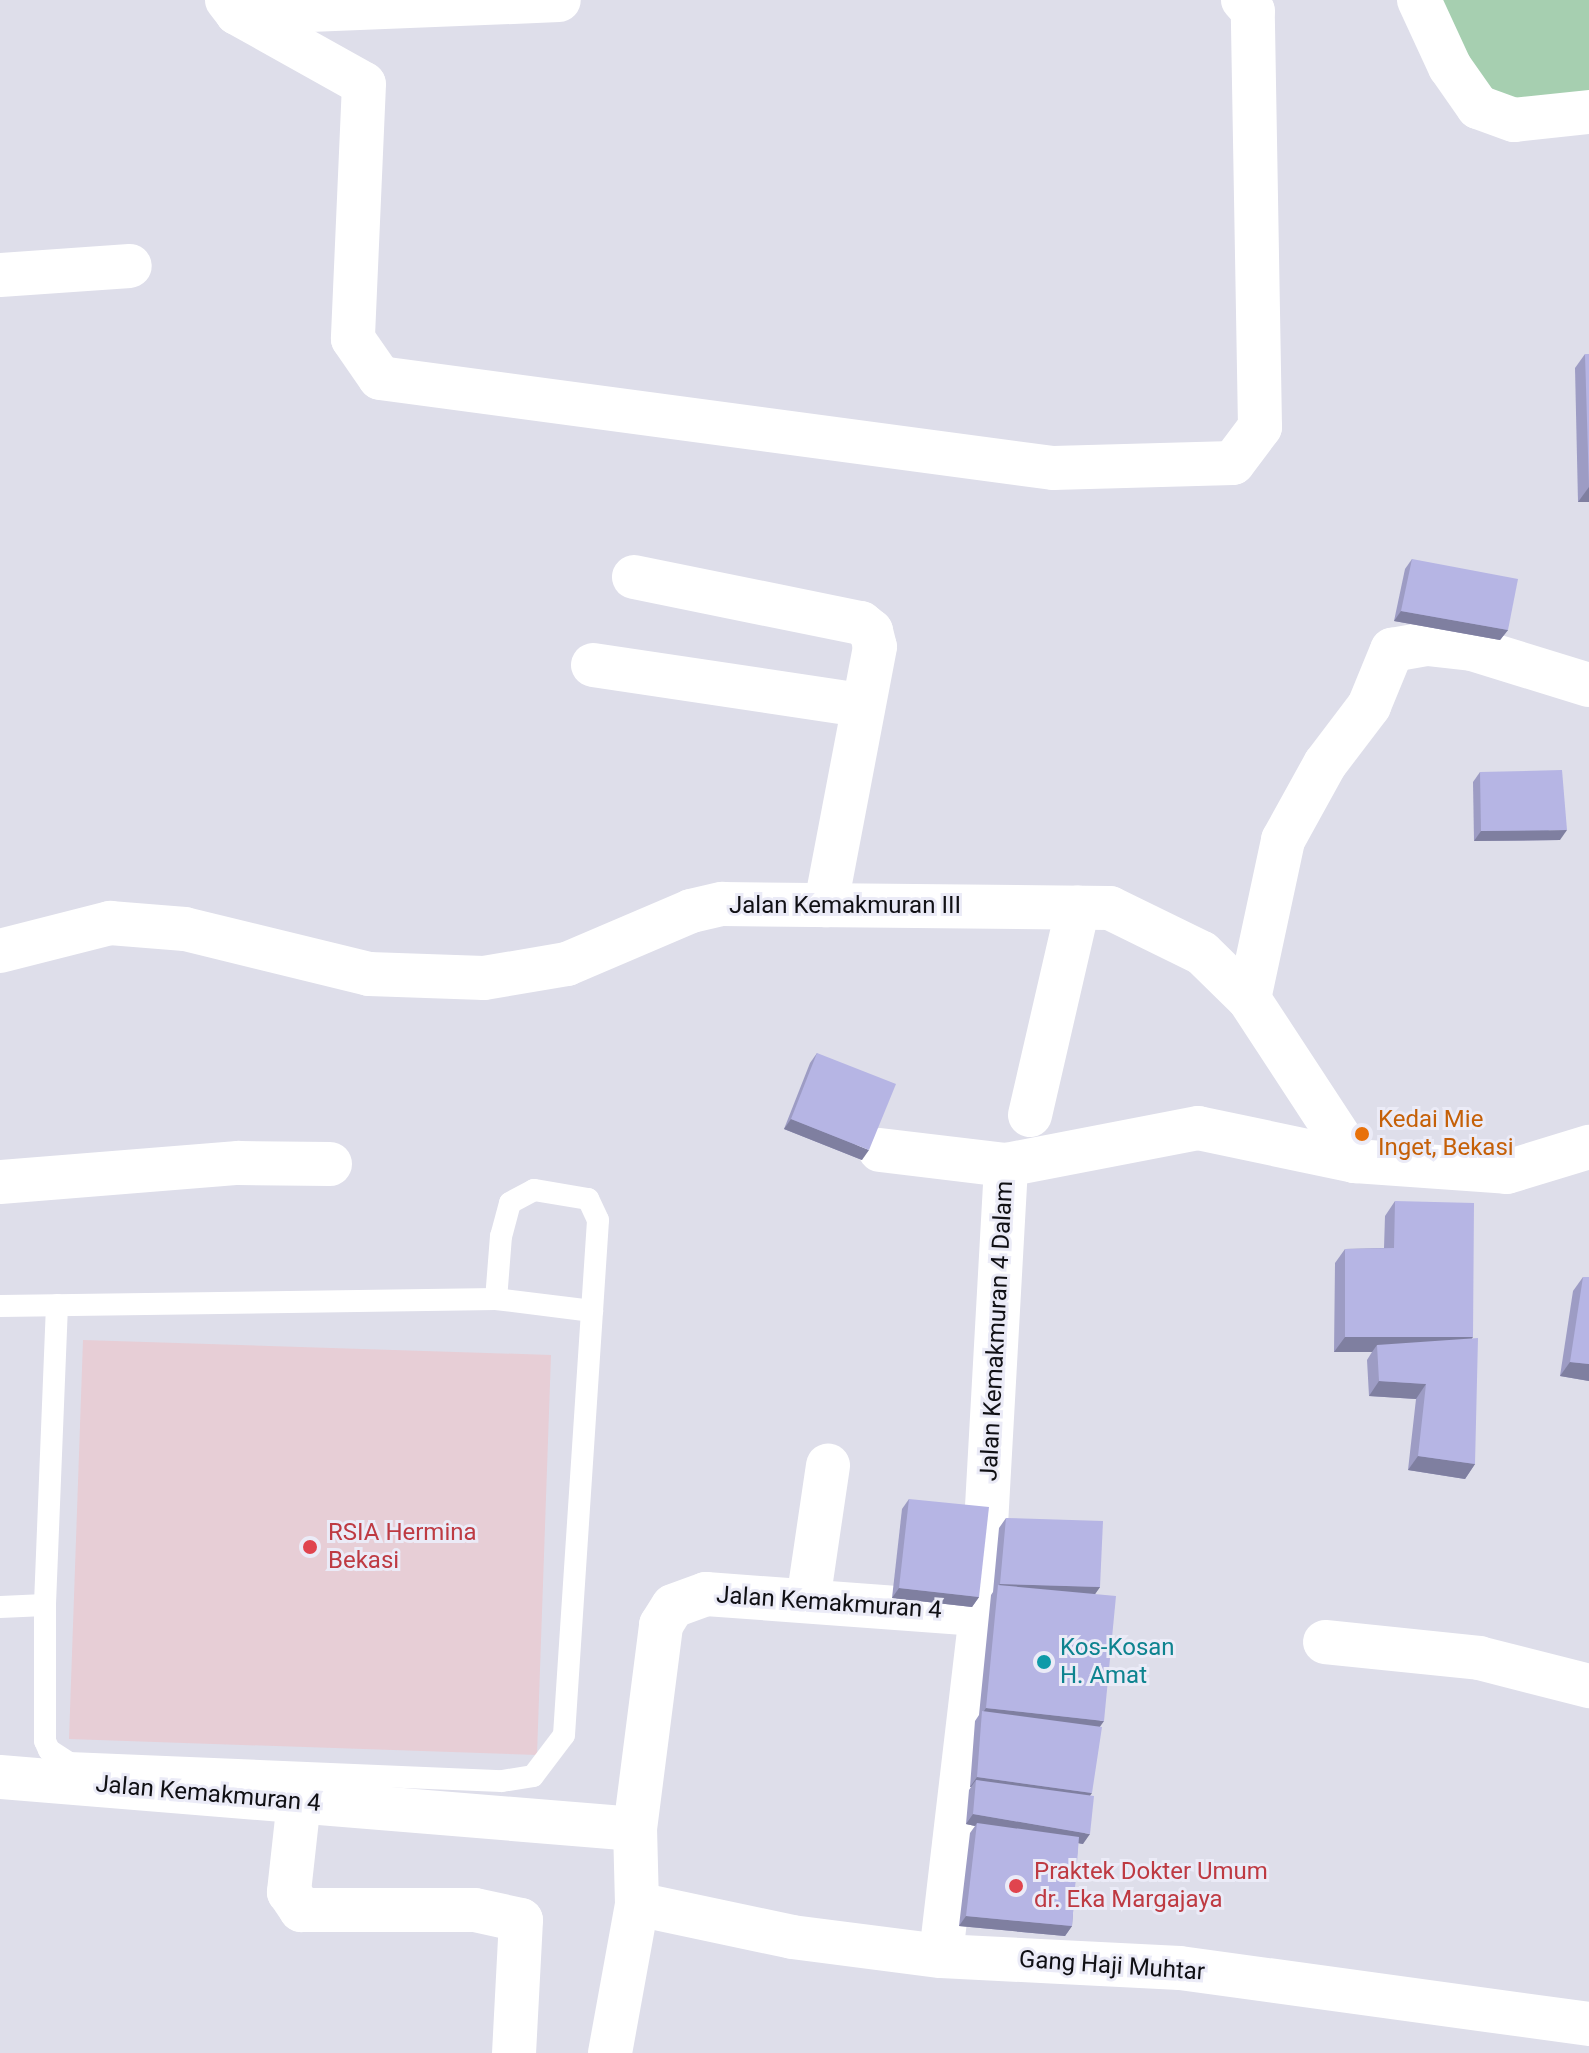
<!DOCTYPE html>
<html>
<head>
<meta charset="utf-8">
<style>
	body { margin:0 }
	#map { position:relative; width:1589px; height:2053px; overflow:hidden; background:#dedeea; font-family:Roboto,sans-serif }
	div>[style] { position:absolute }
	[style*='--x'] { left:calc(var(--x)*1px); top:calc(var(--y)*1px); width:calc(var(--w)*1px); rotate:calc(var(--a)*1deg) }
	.medical>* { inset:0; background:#e7ced6 }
	.green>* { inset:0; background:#a6cfb0 }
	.lane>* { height:22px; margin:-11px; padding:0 11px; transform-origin:11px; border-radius:11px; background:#fff }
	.street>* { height:44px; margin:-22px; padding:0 22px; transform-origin:22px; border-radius:22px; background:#fff }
	.wall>* { inset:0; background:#9d9cc4 }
	.shaded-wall>* { inset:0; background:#7f7fa0 }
	.building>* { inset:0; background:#b6b5e4 }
	.dots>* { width:22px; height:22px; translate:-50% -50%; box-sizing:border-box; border:4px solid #ebebf7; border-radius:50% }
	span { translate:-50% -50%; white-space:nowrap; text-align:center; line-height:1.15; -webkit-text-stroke:6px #ebebf7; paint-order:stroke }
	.street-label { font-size:24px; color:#101014 }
	.food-label { font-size:24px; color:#c56008 }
	.left { translate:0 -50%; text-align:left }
	.health-label { font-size:24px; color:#be3a42 }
	.culture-label { font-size:24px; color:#0d838f }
</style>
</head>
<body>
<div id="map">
	<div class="medical">
		<i style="clip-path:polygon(83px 1340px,551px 1355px,537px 1755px,69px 1739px)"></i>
	</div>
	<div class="green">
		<i style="clip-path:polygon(1430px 0,1589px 0,1589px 101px,1524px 112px,1469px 72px)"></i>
	</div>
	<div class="lane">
		<i style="--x:57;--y:1305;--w:300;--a:92.3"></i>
		<i style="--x:45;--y:1605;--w:136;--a:90"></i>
		<i style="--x:45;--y:1741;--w:10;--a:66"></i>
		<i style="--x:49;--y:1750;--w:24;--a:33"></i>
		<i style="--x:69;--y:1763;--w:433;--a:2.4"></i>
		<i style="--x:502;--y:1781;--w:31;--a:-9"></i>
		<i style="--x:533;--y:1776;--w:51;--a:-52.9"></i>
		<i style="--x:564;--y:1735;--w:516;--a:-86.22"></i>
		<i style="--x:598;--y:1220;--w:23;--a:-115"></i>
		<i style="--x:588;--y:1199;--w:55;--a:-170.5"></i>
		<i style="--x:534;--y:1190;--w:27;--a:152"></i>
		<i style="--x:510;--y:1203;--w:34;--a:105"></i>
		<i style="--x:501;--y:1236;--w:63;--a:94.5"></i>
		<i style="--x:0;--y:1306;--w:496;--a:-0.8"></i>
		<i style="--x:496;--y:1299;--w:97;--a:7.1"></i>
		<i style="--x:0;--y:1607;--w:45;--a:-2.5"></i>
	</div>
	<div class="street">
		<i style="--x:227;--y:0;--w:16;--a:52"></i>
		<i style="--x:237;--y:13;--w:145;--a:29.2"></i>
		<i style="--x:364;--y:84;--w:255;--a:92.5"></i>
		<i style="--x:353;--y:339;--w:47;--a:55.3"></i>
		<i style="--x:380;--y:378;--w:679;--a:7.62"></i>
		<i style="--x:1053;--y:468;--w:180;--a:-1.6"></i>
		<i style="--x:1233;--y:463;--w:45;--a:-53.1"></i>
		<i style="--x:1260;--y:427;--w:416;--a:-91"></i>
		<i style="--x:1253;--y:11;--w:15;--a:-132"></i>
		<i style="--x:1419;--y:0;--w:74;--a:65.2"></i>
		<i style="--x:1450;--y:67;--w:49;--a:55"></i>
		<i style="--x:1478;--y:107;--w:38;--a:20"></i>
		<i style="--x:1514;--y:120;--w:75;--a:-6.1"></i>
		<i style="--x:237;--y:13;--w:322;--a:-2.3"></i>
		<i style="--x:0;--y:275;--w:130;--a:-4"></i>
		<i style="--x:634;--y:577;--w:232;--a:11.5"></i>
		<i style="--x:861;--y:623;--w:13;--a:39"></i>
		<i style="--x:871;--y:631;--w:16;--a:76"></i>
		<i style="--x:875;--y:647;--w:263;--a:100.8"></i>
		<i style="--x:593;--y:665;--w:272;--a:8.5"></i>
		<i style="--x:0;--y:951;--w:114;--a:-14.3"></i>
		<i style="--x:110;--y:923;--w:75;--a:4.6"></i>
		<i style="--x:185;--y:929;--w:189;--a:13.7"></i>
		<i style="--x:369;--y:974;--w:115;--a:2"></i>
		<i style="--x:484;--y:978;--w:84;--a:-9.6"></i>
		<i style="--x:567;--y:964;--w:135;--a:-23.1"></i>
		<i style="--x:691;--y:911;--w:32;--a:-13"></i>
		<i style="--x:722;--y:904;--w:388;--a:0.6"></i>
		<i style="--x:1110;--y:908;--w:102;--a:26.1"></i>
		<i style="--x:1202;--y:953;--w:66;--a:44.4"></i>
		<i style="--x:1249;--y:999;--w:194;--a:56.8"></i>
		<i style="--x:1355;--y:1161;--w:152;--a:4.1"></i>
		<i style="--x:1507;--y:1172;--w:86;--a:-17"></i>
		<i style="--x:1249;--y:999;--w:163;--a:-77.9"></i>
		<i style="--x:1283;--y:840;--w:87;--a:-61.1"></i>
		<i style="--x:1325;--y:764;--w:73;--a:-52.8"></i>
		<i style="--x:1369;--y:706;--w:61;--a:-67.7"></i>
		<i style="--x:1392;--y:650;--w:36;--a:-10"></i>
		<i style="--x:1427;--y:644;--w:45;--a:6.3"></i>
		<i style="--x:1472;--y:649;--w:122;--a:17.1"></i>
		<i style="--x:1030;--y:1115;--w:213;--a:-77"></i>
		<i style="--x:880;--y:1150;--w:127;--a:6.8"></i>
		<i style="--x:0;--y:1182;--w:239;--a:-4.6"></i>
		<i style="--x:238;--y:1163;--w:92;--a:0.6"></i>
		<i style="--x:808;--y:1601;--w:137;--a:-81.6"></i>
		<i style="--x:981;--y:1614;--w:450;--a:-86.8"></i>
		<i style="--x:1006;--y:1165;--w:196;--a:-10.9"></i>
		<i style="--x:1198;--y:1128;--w:160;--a:11.9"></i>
		<i style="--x:1325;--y:1642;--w:155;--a:5.9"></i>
		<i style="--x:1479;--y:1658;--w:114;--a:14.3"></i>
		<i style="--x:0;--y:1777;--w:637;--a:4.68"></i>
		<i style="--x:635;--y:1829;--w:206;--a:-82.7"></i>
		<i style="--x:661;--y:1625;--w:22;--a:-58"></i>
		<i style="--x:673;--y:1606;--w:35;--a:-20"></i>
		<i style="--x:706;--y:1594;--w:276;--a:4.2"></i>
		<i style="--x:981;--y:1614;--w:344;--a:96.7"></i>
		<i style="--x:299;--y:1801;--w:92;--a:96.3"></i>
		<i style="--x:289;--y:1892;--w:22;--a:56"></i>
		<i style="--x:301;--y:1910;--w:174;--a:0"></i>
		<i style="--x:475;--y:1910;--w:47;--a:12.3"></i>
		<i style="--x:521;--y:1920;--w:133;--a:93"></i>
		<i style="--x:637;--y:1904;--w:158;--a:12"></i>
		<i style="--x:792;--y:1937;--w:150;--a:7.3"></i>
		<i style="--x:941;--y:1956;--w:239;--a:2.9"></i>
		<i style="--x:1180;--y:1968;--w:413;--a:7.8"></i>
		<i style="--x:610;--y:2053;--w:151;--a:-79.7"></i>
		<i style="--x:637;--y:1904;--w:75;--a:-91.5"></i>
	</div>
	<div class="wall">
		<i style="clip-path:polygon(1585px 354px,1589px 354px,1589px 502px,1578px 502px,1575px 368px)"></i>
		<i style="clip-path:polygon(1412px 559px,1508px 630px,1500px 640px,1394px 621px,1405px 569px)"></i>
		<i style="clip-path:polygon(1480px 772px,1560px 840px,1474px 841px,1473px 782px)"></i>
		<i style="clip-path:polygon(817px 1053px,862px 1160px,784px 1129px,810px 1063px)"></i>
		<i style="clip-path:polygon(1395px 1201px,1472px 1339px,1475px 1464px,1465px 1479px,1408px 1470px,1416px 1399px,1369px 1396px,1367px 1360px,1372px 1352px,1334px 1352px,1335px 1263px,1345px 1249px,1384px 1248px,1385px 1216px)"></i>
		<i style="clip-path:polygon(1583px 1277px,1589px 1381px,1560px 1376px,1573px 1291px)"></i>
		<i style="clip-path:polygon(909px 1499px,979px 1597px,972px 1607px,892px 1598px,902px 1509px)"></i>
		<i style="clip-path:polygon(1006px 1518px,1100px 1587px,1095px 1594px,1100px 1726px,1083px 1844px,1078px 1843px,1072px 1926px,1065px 1936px,959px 1926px,970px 1833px,975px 1826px,966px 1824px,969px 1790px,971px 1787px,970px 1787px,975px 1721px,979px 1715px,991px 1595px,993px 1592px,999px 1528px)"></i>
	</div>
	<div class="shaded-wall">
		<i style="clip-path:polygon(1589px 487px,1589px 502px,1578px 502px)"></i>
		<i style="clip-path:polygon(1401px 611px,1508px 630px,1500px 640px,1394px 621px)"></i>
		<i style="clip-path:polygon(1567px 830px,1560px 840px,1474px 841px,1481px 831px)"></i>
		<i style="clip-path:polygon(791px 1119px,869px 1150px,862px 1160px,784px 1129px)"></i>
		<i style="clip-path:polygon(1345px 1337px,1473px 1337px,1463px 1352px,1377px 1345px,1372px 1352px,1334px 1352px)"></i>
		<i style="clip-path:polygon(1570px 1362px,1589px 1364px,1589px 1381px,1560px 1376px)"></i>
		<i style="clip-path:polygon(1379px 1381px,1426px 1384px,1416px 1399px,1369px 1396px)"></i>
		<i style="clip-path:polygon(1418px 1456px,1475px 1464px,1465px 1479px,1408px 1470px)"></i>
		<i style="clip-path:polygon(1000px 1584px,1100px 1587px,1093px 1597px,998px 1586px)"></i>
		<i style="clip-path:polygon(899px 1588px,979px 1597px,972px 1607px,892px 1598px)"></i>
		<i style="clip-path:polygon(986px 1708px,1104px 1721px,1097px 1731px,982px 1714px)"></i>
		<i style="clip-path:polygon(977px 1777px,1092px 1793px,1085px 1803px,976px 1780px,971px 1787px,970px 1787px)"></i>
		<i style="clip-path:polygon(973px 1814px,1090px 1834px,1083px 1844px,977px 1826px,977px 1823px,975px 1826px,966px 1824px)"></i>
		<i style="clip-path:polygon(966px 1916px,1072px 1926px,1065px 1936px,959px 1926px)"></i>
	</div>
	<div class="building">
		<i style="clip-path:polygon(1585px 354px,1589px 354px,1589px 487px)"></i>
		<i style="clip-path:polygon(1412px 559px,1518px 579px,1508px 630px,1401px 611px)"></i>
		<i style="clip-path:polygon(1562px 770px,1567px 830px,1481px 831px,1480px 772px)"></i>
		<i style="clip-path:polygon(817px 1053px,896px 1084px,869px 1150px,791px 1119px)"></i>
		<i style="clip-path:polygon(1395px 1201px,1474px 1203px,1473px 1337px,1345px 1337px,1345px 1249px,1394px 1248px)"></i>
		<i style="clip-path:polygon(1583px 1277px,1589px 1277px,1589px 1364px,1570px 1362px)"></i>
		<i style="clip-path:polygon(1478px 1338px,1475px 1464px,1418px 1456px,1426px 1384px,1379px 1381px,1377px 1345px)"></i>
		<i style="clip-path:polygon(909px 1499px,989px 1507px,979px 1597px,899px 1588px)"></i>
		<i style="clip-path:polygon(1006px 1518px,1103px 1521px,1100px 1587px,1000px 1584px)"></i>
		<i style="clip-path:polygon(998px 1585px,1116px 1596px,1104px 1721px,986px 1708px)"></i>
		<i style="clip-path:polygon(982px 1711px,1102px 1727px,1092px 1793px,977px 1777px)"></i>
		<i style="clip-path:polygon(976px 1780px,1094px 1796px,1090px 1834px,973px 1814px)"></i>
		<i style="clip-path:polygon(977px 1823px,1079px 1837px,1072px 1926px,966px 1916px)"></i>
	</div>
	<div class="dots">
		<i style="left:1362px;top:1134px;background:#e8710a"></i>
		<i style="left:310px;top:1547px;background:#e0444e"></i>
		<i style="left:1044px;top:1662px;background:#0f9aa8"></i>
		<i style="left:1016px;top:1886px;background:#e0444e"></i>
	</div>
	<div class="street-label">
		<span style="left:845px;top:906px">Jalan Kemakmuran III</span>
		<span style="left:997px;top:1331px;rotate:-87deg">Jalan Kemakmuran 4 Dalam</span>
		<span style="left:829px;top:1603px;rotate:4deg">Jalan Kemakmuran 4</span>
		<span style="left:208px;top:1794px;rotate:5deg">Jalan Kemakmuran 4</span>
		<span style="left:1112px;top:1966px;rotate:4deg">Gang Haji Muhtar</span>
	</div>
	<div class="food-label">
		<span class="left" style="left:1378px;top:1134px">Kedai Mie<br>Inget, Bekasi</span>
	</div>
	<div class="health-label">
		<span class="left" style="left:328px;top:1547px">RSIA Hermina<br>Bekasi</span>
		<span class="left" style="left:1034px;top:1886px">Praktek Dokter Umum<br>dr. Eka Margajaya</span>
	</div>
	<div class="culture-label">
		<span class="left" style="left:1060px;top:1662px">Kos-Kosan<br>H. Amat</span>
	</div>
</div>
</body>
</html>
